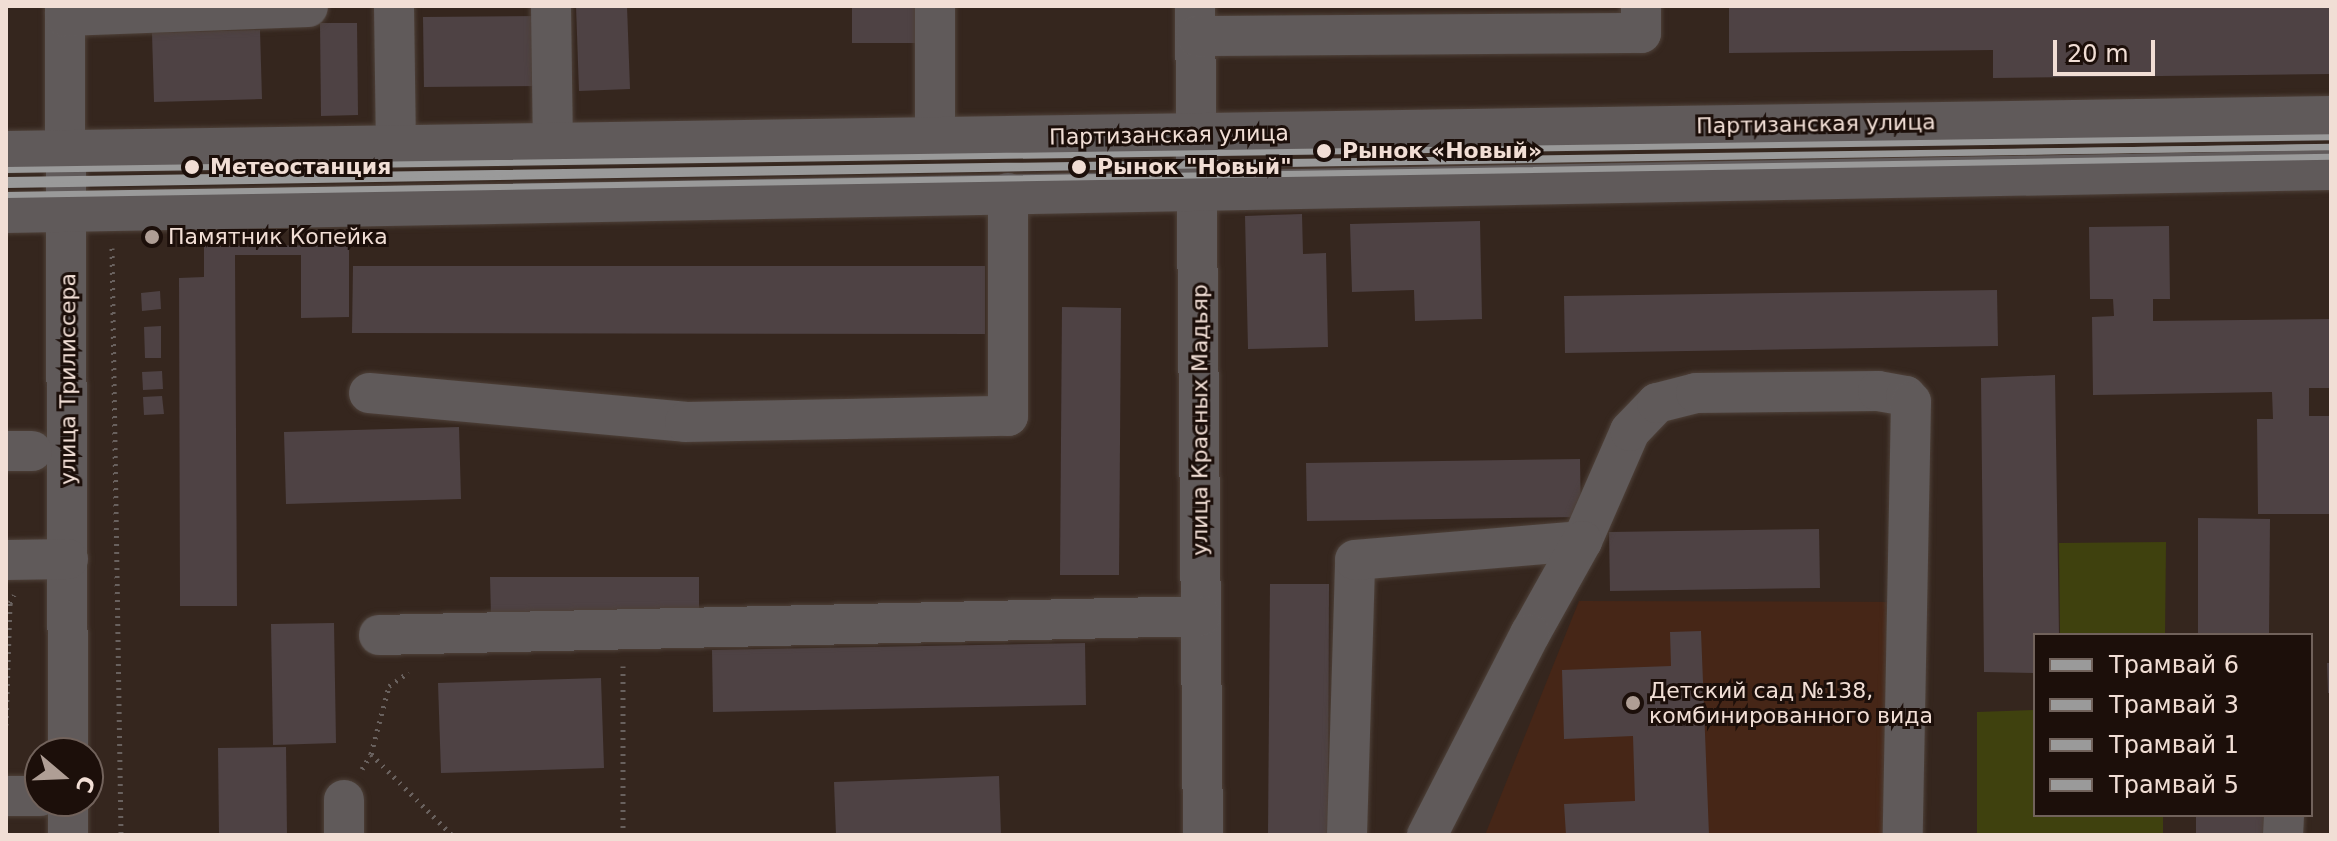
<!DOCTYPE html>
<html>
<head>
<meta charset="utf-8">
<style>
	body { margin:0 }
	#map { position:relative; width:2337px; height:841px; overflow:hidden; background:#35261e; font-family:"DejaVu Sans",sans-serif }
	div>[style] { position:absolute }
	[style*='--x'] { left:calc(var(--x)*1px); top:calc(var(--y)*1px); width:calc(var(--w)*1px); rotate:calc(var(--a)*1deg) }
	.built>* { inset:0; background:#462617 }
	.green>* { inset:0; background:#3f410e }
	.building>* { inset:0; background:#4e4244 }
	.path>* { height:5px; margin-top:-2.5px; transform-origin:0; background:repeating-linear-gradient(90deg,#69615e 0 2px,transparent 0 8px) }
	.roads { filter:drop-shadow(0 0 2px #4e4139) drop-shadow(0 0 2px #4e4139) }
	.minor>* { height:40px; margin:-20px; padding:0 20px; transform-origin:20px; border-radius:20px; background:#605a5a }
	.tram-1>* { height:6px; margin:-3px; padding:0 3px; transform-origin:3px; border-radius:3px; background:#9a9a9a }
	.tram-2>* { height:6px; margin:-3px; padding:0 3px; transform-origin:3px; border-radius:3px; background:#9a9a9a }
	.tram-3>* { height:6px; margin:-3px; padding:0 3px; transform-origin:3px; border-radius:3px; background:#9a9a9a }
	.tram-4>* { height:6px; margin:-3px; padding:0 3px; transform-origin:3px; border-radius:3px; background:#9a9a9a }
	.dots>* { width:22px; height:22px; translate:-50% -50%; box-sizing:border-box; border:4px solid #1c0f0a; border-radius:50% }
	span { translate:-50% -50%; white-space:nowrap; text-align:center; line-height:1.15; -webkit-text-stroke:6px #1c0f0a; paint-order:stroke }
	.street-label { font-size:22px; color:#f1ded5 }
	.stop-label { font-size:22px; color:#f1ded5; font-weight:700 }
	.left { translate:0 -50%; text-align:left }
	.poi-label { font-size:22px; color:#f1ded5 }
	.frame { position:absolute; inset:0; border:8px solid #f1ded5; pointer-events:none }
	.legend { position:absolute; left:2033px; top:633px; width:280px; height:184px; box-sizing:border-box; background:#1c0f0a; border:2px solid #71625b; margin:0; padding:10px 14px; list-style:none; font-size:24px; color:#f1ded5 }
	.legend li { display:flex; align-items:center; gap:16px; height:40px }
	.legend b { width:40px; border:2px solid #71625b }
	.north { position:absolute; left:24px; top:737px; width:80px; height:80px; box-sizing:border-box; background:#1c0f0a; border:2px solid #71625b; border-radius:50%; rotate:109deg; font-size:22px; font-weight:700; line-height:32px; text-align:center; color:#f1ded5 }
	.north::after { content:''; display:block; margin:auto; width:28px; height:36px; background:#af9e95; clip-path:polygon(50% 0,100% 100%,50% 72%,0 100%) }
	.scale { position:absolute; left:2053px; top:40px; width:102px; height:36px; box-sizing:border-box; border:4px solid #f1ded5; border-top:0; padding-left:10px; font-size:24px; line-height:28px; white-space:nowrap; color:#f1ded5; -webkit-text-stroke:6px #1c0f0a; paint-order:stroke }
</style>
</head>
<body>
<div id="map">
	<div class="built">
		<i style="clip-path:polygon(1579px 601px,1901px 602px,1899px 835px,1485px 835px)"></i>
	</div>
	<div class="green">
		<i style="clip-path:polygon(2166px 542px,2165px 635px,2060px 635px,2059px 543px)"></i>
		<i style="clip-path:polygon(2035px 710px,2035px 815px,2163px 815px,2163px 835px,1977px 835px,1977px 712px)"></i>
	</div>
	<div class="building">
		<i style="clip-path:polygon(576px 6px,627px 6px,630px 89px,579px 91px)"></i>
		<i style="clip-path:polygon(852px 6px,922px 6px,922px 43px,852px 43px)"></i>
		<i style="clip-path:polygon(1729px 6px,2331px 6px,2330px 74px,1993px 78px,1993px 50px,1729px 53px)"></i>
		<i style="clip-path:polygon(541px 16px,542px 86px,424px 87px,423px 17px)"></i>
		<i style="clip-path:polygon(320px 23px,357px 23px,358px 115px,321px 116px)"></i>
		<i style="clip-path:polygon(260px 30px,262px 99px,154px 102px,152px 33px)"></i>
		<i style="clip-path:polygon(1302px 214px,1303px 254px,1326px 253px,1328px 347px,1248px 349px,1245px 216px)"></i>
		<i style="clip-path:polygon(1480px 221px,1482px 319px,1415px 321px,1414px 290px,1352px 292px,1350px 224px)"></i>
		<i style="clip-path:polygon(2169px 226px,2170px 299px,2153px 299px,2153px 321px,2331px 319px,2331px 388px,2309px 388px,2309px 416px,2329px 416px,2330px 514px,2258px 514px,2257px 419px,2273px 419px,2272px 392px,2093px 395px,2092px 317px,2114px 316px,2113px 299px,2090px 299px,2089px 227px)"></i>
		<i style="clip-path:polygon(349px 245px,349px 317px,301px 318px,301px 255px,235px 255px,237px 606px,180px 606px,179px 278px,204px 277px,204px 246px)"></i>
		<i style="clip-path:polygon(353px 266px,985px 266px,985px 334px,352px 333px)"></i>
		<i style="clip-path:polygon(1997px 290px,1998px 346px,1565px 353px,1564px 296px)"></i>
		<i style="clip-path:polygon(160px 291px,161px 309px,142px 311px,141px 293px)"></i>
		<i style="clip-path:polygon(1062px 307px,1121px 308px,1119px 575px,1060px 575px)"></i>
		<i style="clip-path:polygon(161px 326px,161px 358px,145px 358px,144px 327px)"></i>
		<i style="clip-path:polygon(162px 371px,163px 389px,143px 390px,142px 372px)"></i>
		<i style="clip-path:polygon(2055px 375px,2059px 635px,2035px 635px,2035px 673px,1984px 672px,1981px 378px)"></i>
		<i style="clip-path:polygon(162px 396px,164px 414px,144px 415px,143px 397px)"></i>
		<i style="clip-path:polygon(459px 427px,461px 499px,286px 504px,284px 432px)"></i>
		<i style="clip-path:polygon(1580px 459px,1581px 517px,1307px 521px,1306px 463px)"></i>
		<i style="clip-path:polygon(2198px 518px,2270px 519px,2269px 635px,2198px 635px)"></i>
		<i style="clip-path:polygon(1819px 529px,1820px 588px,1610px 591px,1609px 532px)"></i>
		<i style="clip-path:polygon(490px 577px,699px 577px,699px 616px,491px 617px)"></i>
		<i style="clip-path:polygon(1270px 584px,1329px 584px,1328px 835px,1268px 835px)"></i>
		<i style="clip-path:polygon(334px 623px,336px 743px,273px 745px,271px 624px)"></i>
		<i style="clip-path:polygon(1701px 631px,1709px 835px,1566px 835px,1564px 804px,1635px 801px,1633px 736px,1564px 739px,1562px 670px,1671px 666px,1670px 632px)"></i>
		<i style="clip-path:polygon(1085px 643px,1086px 705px,713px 712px,712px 650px)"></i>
		<i style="clip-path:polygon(2327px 663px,2331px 663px,2331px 693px,2328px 693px)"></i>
		<i style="clip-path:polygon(601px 678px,604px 768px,441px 773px,438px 683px)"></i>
		<i style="clip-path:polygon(286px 747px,287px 835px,219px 835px,218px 748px)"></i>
		<i style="clip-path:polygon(999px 776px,1001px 835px,836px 835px,834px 782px)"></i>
		<i style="clip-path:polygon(2196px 815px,2268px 815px,2268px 835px,2196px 835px)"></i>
	</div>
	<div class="path">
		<i style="--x:112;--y:248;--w:587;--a:89.12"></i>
		<i style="--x:623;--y:666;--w:169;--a:90"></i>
		<i style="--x:6;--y:725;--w:122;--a:-88.1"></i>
		<i style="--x:10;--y:603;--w:9;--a:-63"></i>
		<i style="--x:371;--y:754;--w:70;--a:-75.2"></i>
		<i style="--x:389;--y:686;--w:24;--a:-35"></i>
		<i style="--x:362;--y:769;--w:17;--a:-59"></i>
		<i style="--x:371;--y:754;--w:115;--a:45"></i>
	</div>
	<div class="roads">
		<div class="minor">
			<i style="--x:65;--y:6;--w:747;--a:89.77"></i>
			<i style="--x:394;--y:6;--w:140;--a:89.2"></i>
			<i style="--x:551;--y:6;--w:137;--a:89.2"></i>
			<i style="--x:935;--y:6;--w:132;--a:90"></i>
			<i style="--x:1195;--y:6;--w:829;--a:89.45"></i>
			<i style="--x:65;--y:16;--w:243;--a:-2.1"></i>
			<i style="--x:1196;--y:36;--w:445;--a:-0.4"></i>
			<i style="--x:1641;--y:33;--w:27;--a:-90"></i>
			<i style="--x:6;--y:151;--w:2325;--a:-0.86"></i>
			<i style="--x:6;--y:213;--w:2325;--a:-1.06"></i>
			<i style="--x:369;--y:393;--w:317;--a:5.2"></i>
			<i style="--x:685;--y:422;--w:323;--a:-1.1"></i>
			<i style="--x:1008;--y:416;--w:223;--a:-90"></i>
			<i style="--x:6;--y:451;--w:26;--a:0"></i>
			<i style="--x:1582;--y:541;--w:120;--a:-66.4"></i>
			<i style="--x:1630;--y:431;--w:39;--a:-46"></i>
			<i style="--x:1657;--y:403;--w:40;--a:-14.4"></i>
			<i style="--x:1696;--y:393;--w:182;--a:-0.6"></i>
			<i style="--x:1878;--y:391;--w:28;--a:10"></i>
			<i style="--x:1906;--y:396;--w:8;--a:50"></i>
			<i style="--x:1911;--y:402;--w:433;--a:91.1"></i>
			<i style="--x:6;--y:560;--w:62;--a:-0.9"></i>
			<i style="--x:379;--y:635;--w:822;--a:-1.32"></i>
			<i style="--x:6;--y:796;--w:34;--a:0"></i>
			<i style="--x:344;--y:800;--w:35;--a:90"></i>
			<i style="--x:68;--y:801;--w:34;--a:90"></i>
			<i style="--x:1347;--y:835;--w:275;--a:-88.3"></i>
			<i style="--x:1355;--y:560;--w:228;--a:-4.8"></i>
			<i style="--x:1582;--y:541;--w:107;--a:119.2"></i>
			<i style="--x:1530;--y:634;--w:226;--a:117.1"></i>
			<i style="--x:2283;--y:835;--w:20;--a:-87"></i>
		</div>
	</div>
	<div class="tram-1">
		<i style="--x:6;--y:185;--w:2325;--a:-0.94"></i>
	</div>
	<div class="tram-2">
		<i style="--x:6;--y:195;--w:2325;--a:-0.94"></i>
	</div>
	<div class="tram-3">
		<i style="--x:6;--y:170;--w:2325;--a:-0.81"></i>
	</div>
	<div class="tram-4">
		<i style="--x:6;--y:180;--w:2325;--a:-0.81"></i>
	</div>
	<div class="dots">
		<i style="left:1324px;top:151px;background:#f1ded5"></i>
		<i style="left:192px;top:167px;background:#f1ded5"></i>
		<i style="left:1079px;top:167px;background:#f1ded5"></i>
		<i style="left:152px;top:237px;background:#af9e95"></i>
		<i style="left:1633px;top:703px;background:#af9e95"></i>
	</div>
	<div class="street-label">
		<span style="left:1816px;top:124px;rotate:-1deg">Партизанская улица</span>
		<span style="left:1169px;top:135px;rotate:-1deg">Партизанская улица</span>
		<span style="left:68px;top:379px;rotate:-90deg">улица Трилиссера</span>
		<span style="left:1200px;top:420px;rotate:-90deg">улица Красных Мадьяр</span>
	</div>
	<div class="stop-label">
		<span class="left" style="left:1342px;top:151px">Рынок «Новый»</span>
		<span class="left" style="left:210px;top:167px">Метеостанция</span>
		<span class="left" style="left:1097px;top:167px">Рынок "Новый"</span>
	</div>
	<div class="poi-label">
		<span class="left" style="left:168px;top:237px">Памятник Копейка</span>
		<span class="left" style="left:1649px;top:703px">Детский сад №138,<br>комбинированного вида</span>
	</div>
	<div class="frame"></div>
	<ul class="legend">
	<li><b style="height:10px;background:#9a9a9a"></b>Трамвай 6</li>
	<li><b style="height:10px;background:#9a9a9a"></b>Трамвай 3</li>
	<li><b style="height:10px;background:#9a9a9a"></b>Трамвай 1</li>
	<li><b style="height:10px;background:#9a9a9a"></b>Трамвай 5</li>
	</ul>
	<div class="north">С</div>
	<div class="scale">20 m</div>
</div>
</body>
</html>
